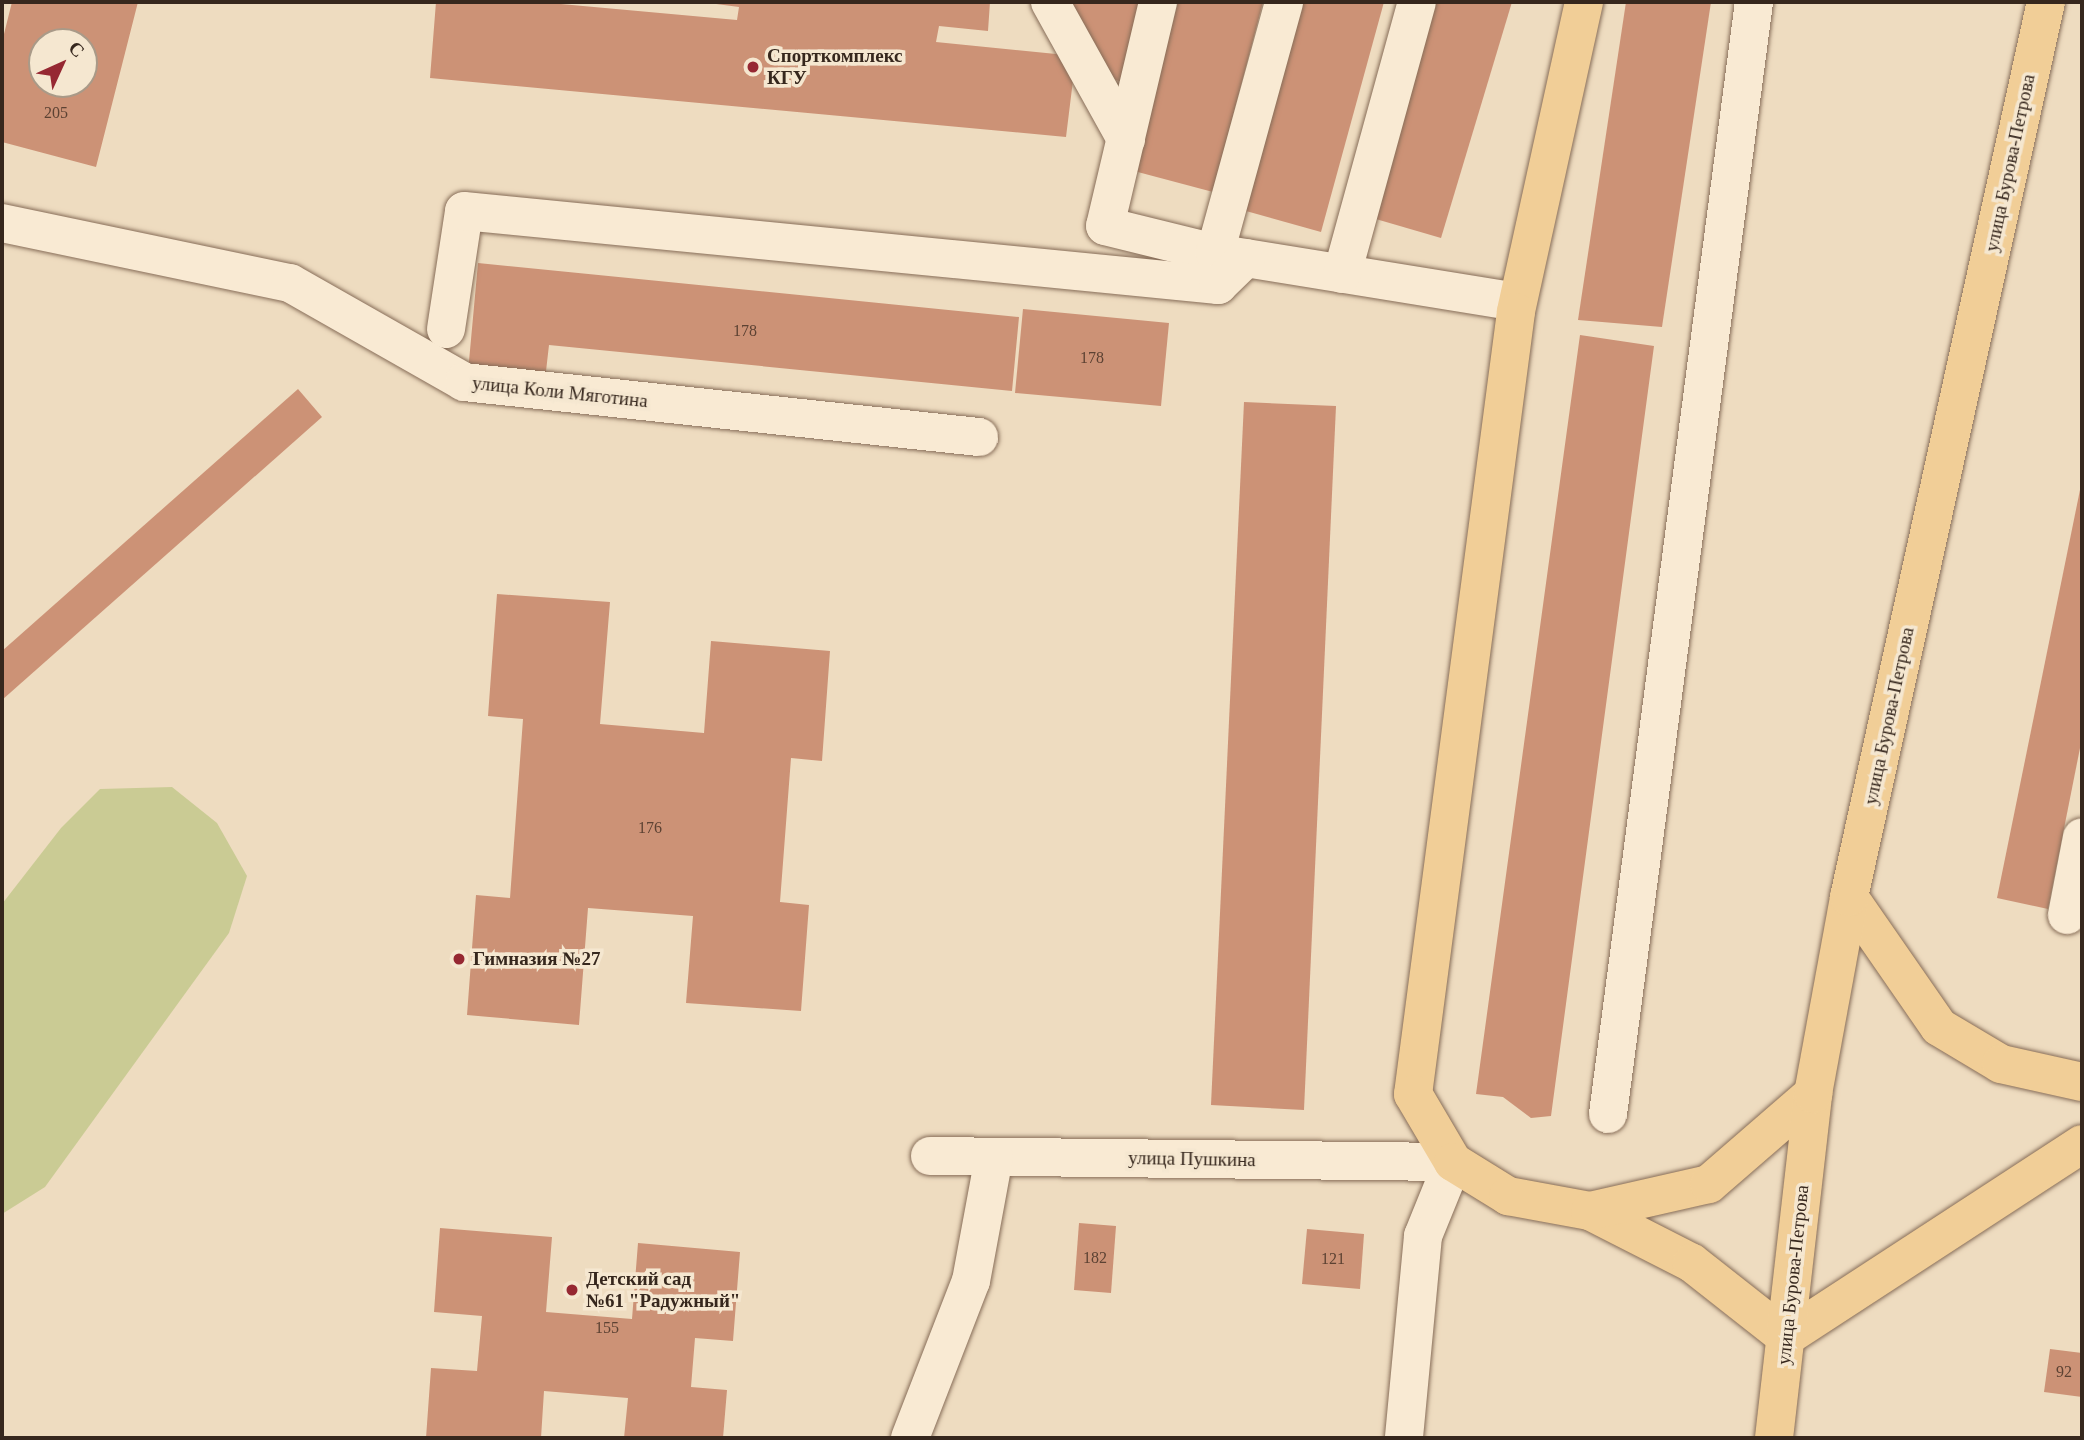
<!DOCTYPE html>
<html>
<head>
<meta charset="utf-8">
<style>
	body { margin:0 }
	#map { position:relative; width:2084px; height:1440px; overflow:hidden; background:#eedcc0; font-family:Georgia,serif }
	div>[style] { position:absolute }
	[style*='--x'] { left:calc(var(--x)*1px); top:calc(var(--y)*1px); width:calc(var(--w)*1px); rotate:calc(var(--a)*1deg) }
	.green>* { inset:0; background:#cacb94 }
	.building>* { inset:0; background:#cc9276 }
	.roads { filter:drop-shadow(0 0 2px #876d58) drop-shadow(0 0 2px #876d58) }
	.minor>* { height:38px; margin:-19px; padding:0 19px; transform-origin:19px; border-radius:19px; background:#f9ead3 }
	.major>* { height:38px; margin:-19px; padding:0 19px; transform-origin:19px; border-radius:19px; background:#f1ce97 }
	.dots>* { width:19px; height:19px; translate:-50% -50%; box-sizing:border-box; border:4px solid #f5e7d0; border-radius:50% }
	span { translate:-50% -50%; white-space:nowrap; text-align:center; line-height:1.15; -webkit-text-stroke:7px #f5e7d0; paint-order:stroke }
	.number-label { font-size:16px; color:#5c4233 }
	.number-label span { -webkit-text-stroke-width:0 }
	.poi-label { font-size:19px; color:#36271d; font-weight:700 }
	.left { translate:0 -50%; text-align:left }
	.street-label { font-size:19px; color:#36271d }
	.frame { position:absolute; inset:0; border:4px solid #36271d; pointer-events:none }
	.north { position:absolute; left:28px; top:28px; width:70px; height:70px; box-sizing:border-box; background:#f5e7d0; border:2px solid #a99a88; border-radius:50%; rotate:45deg; font-size:19px; font-weight:700; line-height:28px; text-align:center; color:#36271d }
	.north::after { content:''; display:block; margin:auto; width:24px; height:32px; background:#962832; clip-path:polygon(50% 0,100% 100%,50% 72%,0 100%) }
</style>
</head>
<body>
<div id="map">
	<div class="green">
		<i style="clip-path:polygon(172px 787px,217px 823px,247px 876px,229px 933px,45px 1187px,2px 1214px,2px 904px,61px 828px,100px 789px)"></i>
	</div>
	<div class="building">
		<i style="clip-path:polygon(evenodd,12px 2px,138px 2px,96px 167px,2px 142px,2px 42px,12px 2px,42px 42px,84px 42px,84px 84px,42px 84px,42px 42px)"></i>
		<i style="clip-path:polygon(436px 2px,539px 2px,737px 20px,739px 7px,701px 2px,990px 2px,988px 31px,939px 26px,936px 42px,1076px 56px,1066px 137px,430px 78px)"></i>
		<i style="clip-path:polygon(1059px 2px,1142px 2px,1123px 82px,1112px 79px)"></i>
		<i style="clip-path:polygon(1178px 2px,1263px 2px,1213px 192px,1134px 171px)"></i>
		<i style="clip-path:polygon(1303px 2px,1384px 2px,1321px 232px,1246px 211px)"></i>
		<i style="clip-path:polygon(1434px 2px,1512px 2px,1441px 238px,1369px 217px)"></i>
		<i style="clip-path:polygon(1626px 2px,1711px 2px,1662px 327px,1578px 320px)"></i>
		<i style="clip-path:polygon(478px 263px,1019px 317px,1012px 391px,549px 345px,545px 380px,468px 372px)"></i>
		<i style="clip-path:polygon(1023px 309px,1169px 323px,1161px 406px,1015px 393px)"></i>
		<i style="clip-path:polygon(1580px 335px,1654px 346px,1551px 1116px,1531px 1118px,1503px 1097px,1476px 1094px)"></i>
		<i style="clip-path:polygon(298px 389px,322px 417px,2px 700px,2px 651px)"></i>
		<i style="clip-path:polygon(1244px 402px,1336px 406px,1304px 1110px,1211px 1105px)"></i>
		<i style="clip-path:polygon(2081px 485px,2082px 738px,2048px 909px,1997px 898px)"></i>
		<i style="clip-path:polygon(497px 594px,610px 602px,600px 724px,704px 733px,711px 641px,830px 651px,822px 761px,791px 758px,780px 902px,809px 905px,801px 1011px,686px 1003px,693px 916px,588px 908px,579px 1025px,467px 1015px,476px 895px,510px 898px,523px 719px,488px 716px)"></i>
		<i style="clip-path:polygon(1079px 1223px,1116px 1226px,1111px 1293px,1074px 1290px)"></i>
		<i style="clip-path:polygon(440px 1228px,552px 1237px,546px 1312px,632px 1319px,638px 1243px,740px 1252px,733px 1341px,695px 1338px,691px 1387px,727px 1390px,723px 1438px,624px 1438px,628px 1398px,544px 1391px,541px 1438px,426px 1438px,431px 1368px,477px 1371px,482px 1316px,434px 1312px)"></i>
		<i style="clip-path:polygon(1307px 1229px,1364px 1234px,1360px 1289px,1302px 1284px)"></i>
		<i style="clip-path:polygon(2050px 1349px,2082px 1353px,2082px 1397px,2044px 1392px)"></i>
	</div>
	<div class="roads">
		<div class="minor">
			<i style="--x:1050;--y:2;--w:157;--a:61"></i>
			<i style="--x:1158;--y:2;--w:230;--a:103.3"></i>
			<i style="--x:1105;--y:226;--w:113;--a:13.8"></i>
			<i style="--x:1215;--y:253;--w:306;--a:9.2"></i>
			<i style="--x:2;--y:223;--w:294;--a:11.8"></i>
			<i style="--x:290;--y:283;--w:200;--a:29.6"></i>
			<i style="--x:464;--y:382;--w:518;--a:6.1"></i>
			<i style="--x:1215;--y:253;--w:260;--a:-74.6"></i>
			<i style="--x:1342;--y:274;--w:282;--a:-74.6"></i>
			<i style="--x:446;--y:329;--w:119;--a:-81.3"></i>
			<i style="--x:464;--y:211;--w:758;--a:5.61"></i>
			<i style="--x:1218;--y:285;--w:39;--a:-44"></i>
			<i style="--x:2067;--y:915;--w:79;--a:-79.1"></i>
			<i style="--x:1608;--y:1114;--w:1122;--a:-82.52"></i>
			<i style="--x:930;--y:1156;--w:523;--a:0.66"></i>
			<i style="--x:1453;--y:1162;--w:80;--a:112.1"></i>
			<i style="--x:1423;--y:1236;--w:203;--a:95.4"></i>
			<i style="--x:910;--y:1438;--w:168;--a:-68.8"></i>
			<i style="--x:971;--y:1281;--w:126;--a:-79.5"></i>
		</div>
		<div class="major">
			<i style="--x:1584;--y:2;--w:317;--a:102.4"></i>
			<i style="--x:1516;--y:312;--w:789;--a:97.5"></i>
			<i style="--x:1413;--y:1094;--w:79;--a:59.5"></i>
			<i style="--x:1453;--y:1162;--w:65;--a:31.7"></i>
			<i style="--x:1508;--y:1196;--w:83;--a:10.4"></i>
			<i style="--x:1590;--y:1211;--w:114;--a:27"></i>
			<i style="--x:1692;--y:1263;--w:120;--a:38.2"></i>
			<i style="--x:1849;--y:897;--w:158;--a:55.3"></i>
			<i style="--x:1939;--y:1027;--w:72;--a:30.8"></i>
			<i style="--x:2001;--y:1064;--w:83;--a:12.5"></i>
			<i style="--x:1590;--y:1211;--w:122;--a:-12.8"></i>
			<i style="--x:1709;--y:1184;--w:138;--a:-40.9"></i>
			<i style="--x:1786;--y:1337;--w:353;--a:-33.1"></i>
			<i style="--x:1774;--y:1438;--w:346;--a:-83.5"></i>
			<i style="--x:1813;--y:1094;--w:200;--a:-79.6"></i>
			<i style="--x:1849;--y:897;--w:916;--a:-77.59"></i>
		</div>
	</div>
	<div class="dots">
		<i style="left:753px;top:67px;background:#962832"></i>
		<i style="left:459px;top:959px;background:#962832"></i>
		<i style="left:572px;top:1290px;background:#962832"></i>
	</div>
	<div class="number-label">
		<span style="left:56px;top:113px">205</span>
		<span style="left:745px;top:331px">178</span>
		<span style="left:1092px;top:358px">178</span>
		<span style="left:650px;top:828px">176</span>
		<span style="left:1095px;top:1258px">182</span>
		<span style="left:1333px;top:1259px">121</span>
		<span style="left:607px;top:1328px">155</span>
		<span style="left:2064px;top:1372px">92</span>
	</div>
	<div class="poi-label">
		<span class="left" style="left:767px;top:67px">Спорткомплекс<br>КГУ</span>
		<span class="left" style="left:473px;top:959px">Гимназия №27</span>
		<span class="left" style="left:586px;top:1290px">Детский сад<br>№61 "Радужный"</span>
	</div>
	<div class="street-label">
		<span style="left:2010px;top:163px;rotate:-78deg">улица Бурова-Петрова</span>
		<span style="left:560px;top:392px;rotate:6deg">улица Коли Мяготина</span>
		<span style="left:1889px;top:716px;rotate:-78deg">улица Бурова-Петрова</span>
		<span style="left:1192px;top:1159px;rotate:1deg">улица Пушкина</span>
		<span style="left:1793px;top:1275px;rotate:-84deg">улица Бурова-Петрова</span>
	</div>
	<div class="frame"></div>
	<div class="north">С</div>
</div>
</body>
</html>
